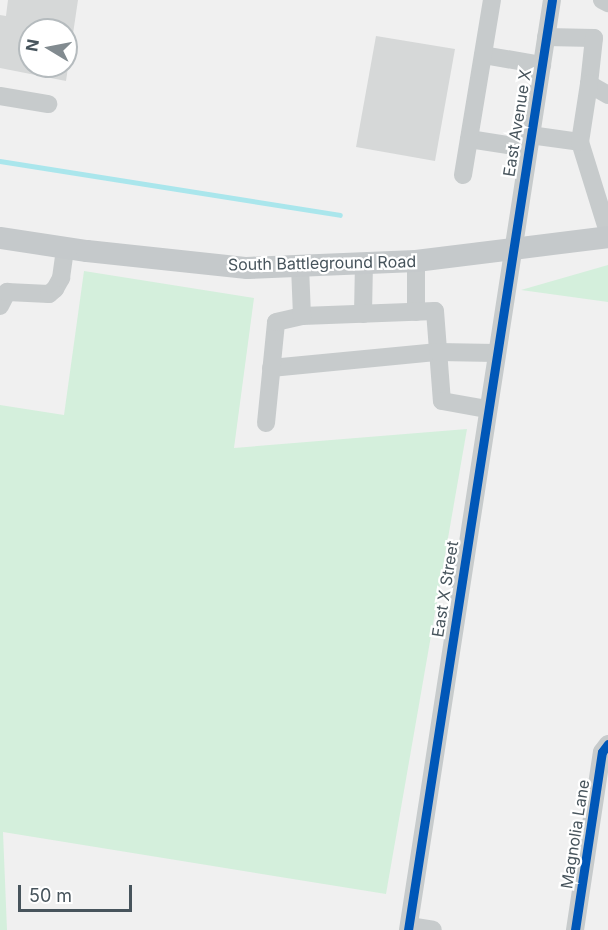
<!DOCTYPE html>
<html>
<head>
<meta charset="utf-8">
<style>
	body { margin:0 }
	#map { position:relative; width:608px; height:930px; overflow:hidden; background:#f0f0f0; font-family:Inter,sans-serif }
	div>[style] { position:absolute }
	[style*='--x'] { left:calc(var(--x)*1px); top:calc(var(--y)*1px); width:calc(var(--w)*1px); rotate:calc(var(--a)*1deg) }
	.green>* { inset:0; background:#d4efdc }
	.stream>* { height:4.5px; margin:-2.25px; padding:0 2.25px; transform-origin:2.25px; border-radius:2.25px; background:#aae6ec }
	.building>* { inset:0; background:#d6d8d8 }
	.minor>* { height:18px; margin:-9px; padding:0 9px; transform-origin:9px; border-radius:9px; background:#c7cbcc }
	.major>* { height:22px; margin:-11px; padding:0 11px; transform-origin:11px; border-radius:11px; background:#c5c9cb }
	.cycleway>* { height:9px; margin:-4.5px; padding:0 4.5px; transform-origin:4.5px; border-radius:4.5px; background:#0057b8 }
	span { translate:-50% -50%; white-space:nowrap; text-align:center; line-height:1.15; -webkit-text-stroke:4.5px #fff; paint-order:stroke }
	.street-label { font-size:16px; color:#47545c }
	.north { position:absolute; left:18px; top:18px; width:60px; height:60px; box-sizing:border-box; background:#fff; border:2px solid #b5bbbe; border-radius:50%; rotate:280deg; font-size:16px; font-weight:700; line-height:24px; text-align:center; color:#47545c }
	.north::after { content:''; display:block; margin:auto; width:21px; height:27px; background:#828b90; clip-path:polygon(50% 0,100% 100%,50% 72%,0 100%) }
	.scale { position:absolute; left:18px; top:885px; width:114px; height:27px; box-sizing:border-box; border:3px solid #47545c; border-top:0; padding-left:8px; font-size:18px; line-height:21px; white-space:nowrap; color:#47545c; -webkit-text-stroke:4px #fff; paint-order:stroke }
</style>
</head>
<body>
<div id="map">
	<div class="green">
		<i style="clip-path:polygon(608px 265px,608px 302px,521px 290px)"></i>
		<i style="clip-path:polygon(84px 271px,254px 298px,234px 448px,467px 429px,386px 894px,3px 832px,7px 930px,0 930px,0 405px,64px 415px)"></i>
	</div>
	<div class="stream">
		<i style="--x:0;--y:161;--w:344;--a:9"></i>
	</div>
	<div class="building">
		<i style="clip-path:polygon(evenodd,8px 0,78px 0,66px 81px,0 68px,0 15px,6px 16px,8px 0,30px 30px,66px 30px,66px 66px,30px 66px,30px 30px)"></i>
		<i style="clip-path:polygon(376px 36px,455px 49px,435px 161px,356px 147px)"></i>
	</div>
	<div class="minor">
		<i style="--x:602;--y:0;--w:7;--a:27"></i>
		<i style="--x:546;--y:37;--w:48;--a:1.2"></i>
		<i style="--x:594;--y:38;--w:46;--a:96.2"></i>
		<i style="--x:589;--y:84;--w:22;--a:30"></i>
		<i style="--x:483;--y:55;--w:60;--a:9.6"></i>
		<i style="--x:0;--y:96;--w:49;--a:9.5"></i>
		<i style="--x:530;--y:135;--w:50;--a:8"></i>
		<i style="--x:580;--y:142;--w:94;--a:72.7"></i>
		<i style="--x:469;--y:139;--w:60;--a:8.7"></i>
		<i style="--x:580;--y:142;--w:59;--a:-81.2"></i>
		<i style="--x:463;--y:175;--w:177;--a:-80.6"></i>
		<i style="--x:0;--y:306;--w:16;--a:-63"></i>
		<i style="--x:7;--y:292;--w:42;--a:2.7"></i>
		<i style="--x:49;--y:294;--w:8;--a:-40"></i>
		<i style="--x:55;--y:289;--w:13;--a:-61"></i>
		<i style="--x:61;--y:278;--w:30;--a:-82"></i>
		<i style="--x:416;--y:312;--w:51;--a:-90"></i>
		<i style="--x:363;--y:314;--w:51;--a:-88.9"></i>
		<i style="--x:302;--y:316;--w:133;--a:-2.2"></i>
		<i style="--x:435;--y:311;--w:90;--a:85.6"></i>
		<i style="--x:442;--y:401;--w:46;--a:10.1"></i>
		<i style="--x:271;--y:368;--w:168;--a:-5.5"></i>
		<i style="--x:438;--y:352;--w:58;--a:1"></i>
		<i style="--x:266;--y:423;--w:101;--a:-84.3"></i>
		<i style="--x:276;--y:322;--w:27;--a:-13"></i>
		<i style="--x:302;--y:316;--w:50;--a:-92.3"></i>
		<i style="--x:409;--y:926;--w:24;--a:9"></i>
		<i style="--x:408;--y:930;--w:941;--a:-81.2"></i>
		<i style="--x:575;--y:930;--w:180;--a:-81.4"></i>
		<i style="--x:602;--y:752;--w:10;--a:-53"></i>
	</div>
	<div class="major">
		<i style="--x:0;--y:238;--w:88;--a:8.5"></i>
		<i style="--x:87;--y:251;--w:161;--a:6.1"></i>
		<i style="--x:247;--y:268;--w:169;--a:-2.4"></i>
		<i style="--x:416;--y:261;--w:193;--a:-7.1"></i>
	</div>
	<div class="cycleway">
		<i style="--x:408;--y:930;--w:941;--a:-81.2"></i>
		<i style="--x:575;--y:930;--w:180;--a:-81.4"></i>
		<i style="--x:602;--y:752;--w:10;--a:-53"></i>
	</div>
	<div class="street-label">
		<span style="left:517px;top:123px;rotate:-81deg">East Avenue X</span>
		<span style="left:322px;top:263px;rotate:-1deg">South Battleground Road</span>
		<span style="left:445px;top:589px;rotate:-81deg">East X Street</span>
		<span style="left:575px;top:834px;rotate:-81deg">Magnolia Lane</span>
	</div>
	<div class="north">N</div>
	<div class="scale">50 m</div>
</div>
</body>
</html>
